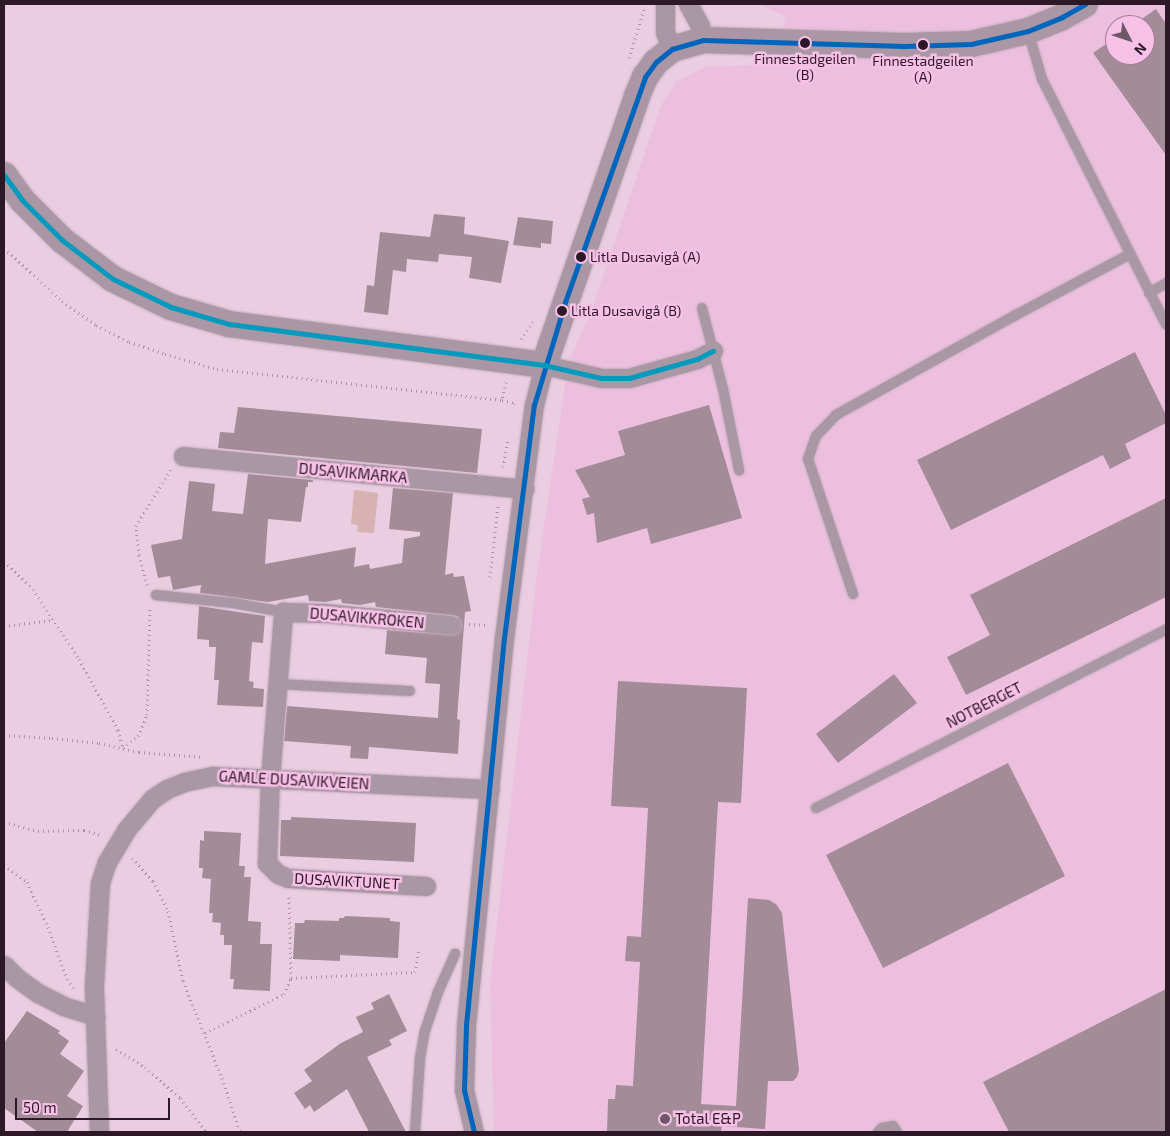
<!DOCTYPE html>
<html>
<head>
<meta charset="utf-8">
<style>
	body { margin:0 }
	#map { position:relative; width:1170px; height:1136px; overflow:hidden; background:#eacde1; font-family:"Exo 2",sans-serif }
	div>[style] { position:absolute }
	[style*='--x'] { left:calc(var(--x)*1px); top:calc(var(--y)*1px); width:calc(var(--w)*1px); rotate:calc(var(--a)*1deg) }
	.built>* { inset:0; background:#edbfdf }
	.green>* { inset:0; background:#d8b2b3 }
	.building>* { inset:0; background:#a48b98 }
	.path>* { height:3px; margin-top:-1.5px; transform-origin:0; background:repeating-linear-gradient(90deg,#a594a0 0 1px,transparent 0 5px) }
	.roads { filter:drop-shadow(0 0 1px #c2abbb) drop-shadow(0 0 1px #c2abbb) }
	.service>* { height:10px; margin:-5px; padding:0 5px; transform-origin:5px; border-radius:5px; background:#a997a4 }
	.minor>* { height:19px; margin:-9.5px; padding:0 9.5px; transform-origin:9.5px; border-radius:9.5px; background:#a997a4 }
	.secondary>* { height:26px; margin:-13px; padding:0 13px; transform-origin:13px; border-radius:13px; background:#aa96a5 }
	.bus-1>* { height:5px; margin:-2.5px; padding:0 2.5px; transform-origin:2.5px; border-radius:2.5px; background:#0065bd }
	.bus-2>* { height:5px; margin:-2.5px; padding:0 2.5px; transform-origin:2.5px; border-radius:2.5px; background:#049abd }
	.dots>* { width:14px; height:14px; translate:-50% -50%; box-sizing:border-box; border:2px solid #f7c0e6; border-radius:50% }
	span { translate:-50% -50%; white-space:nowrap; text-align:center; line-height:1.15; -webkit-text-stroke:5px #f7c0e6; paint-order:stroke }
	.bus-label { font-size:14px; color:#2c1826 }
	.left { translate:0 -50%; text-align:left }
	.street-label { font-size:15px; color:#2c1826 }
	.poi-label { font-size:15px; color:#2c1826 }
	.frame { position:absolute; inset:0; border:5px solid #2c1826; pointer-events:none }
	.north { position:absolute; left:1105px; top:15px; width:50px; height:50px; box-sizing:border-box; background:#f7c0e6; border:1px solid #a67d99; border-radius:50%; rotate:131deg; font-size:14px; font-weight:700; line-height:20px; text-align:center; color:#2c1826 }
	.north::after { content:''; display:block; margin:auto; width:18px; height:22px; background:#6e5767; clip-path:polygon(50% 0,100% 100%,50% 72%,0 100%) }
	.scale { position:absolute; left:15px; top:1098px; width:155px; height:22px; box-sizing:border-box; border:2px solid #2c1826; border-top:0; padding-left:6px; font-size:15px; line-height:18px; white-space:nowrap; color:#2c1826; -webkit-text-stroke:4px #f7c0e6; paint-order:stroke }
</style>
</head>
<body>
<div id="map">
	<div class="built">
		<i style="clip-path:polygon(evenodd,759px 4px,1166px 4px,1166px 1132px,494px 1132px,490px 984px,537px 574px,568px 364px,593px 306px,661px 105px,676px 82px,705px 67px,772px 64px,786px 17px,759px 4px,1115px 25px,1145px 25px,1145px 55px,1115px 55px,1115px 25px)"></i>
	</div>
	<div class="green">
		<i style="clip-path:polygon(354px 490px,378px 493px,374px 533px,357px 532px,358px 525px,351px 524px)"></i>
	</div>
	<div class="building">
		<i style="clip-path:polygon(1156px 9px,1166px 24px,1166px 155px,1093px 53px,1115px 38px,1115px 55px,1145px 55px,1145px 25px,1133px 25px)"></i>
		<i style="clip-path:polygon(434px 214px,465px 217px,464px 234px,509px 241px,501px 283px,469px 278px,472px 257px,439px 254px,438px 262px,407px 259px,406px 272px,393px 270px,388px 315px,364px 312px,367px 285px,374px 286px,380px 232px,430px 237px)"></i>
		<i style="clip-path:polygon(518px 217px,553px 221px,551px 244px,541px 243px,541px 248px,513px 245px)"></i>
		<i style="clip-path:polygon(1135px 352px,1166px 415px,1166px 423px,1125px 444px,1131px 458px,1110px 469px,1103px 455px,951px 530px,917px 460px)"></i>
		<i style="clip-path:polygon(709px 405px,742px 518px,651px 544px,647px 528px,597px 543px,594px 513px,587px 515px,582px 499px,590px 497px,575px 470px,625px 455px,618px 431px)"></i>
		<i style="clip-path:polygon(238px 407px,482px 429px,477px 473px,218px 448px,220px 432px,234px 433px)"></i>
		<i style="clip-path:polygon(248px 474px,313px 480px,313px 482px,308px 482px,308px 487px,306px 487px,301px 522px,268px 519px,265px 564px,356px 547px,354px 567px,369px 564px,370px 569px,402px 563px,404px 539px,420px 536px,420px 532px,389px 529px,393px 488px,453px 493px,445px 575px,453px 573px,454px 577px,464px 576px,471px 611px,465px 612px,457px 719px,460px 720px,458px 754px,369px 747px,368px 759px,350px 758px,351px 746px,284px 741px,287px 706px,438px 718px,440px 684px,425px 683px,427px 658px,385px 654px,387px 630px,455px 635px,462px 626px,457px 616px,376px 607px,375px 602px,360px 605px,342px 603px,341px 599px,325px 602px,309px 601px,308px 595px,268px 602px,200px 593px,201px 585px,173px 590px,170px 576px,158px 578px,151px 545px,182px 539px,189px 481px,215px 484px,212px 511px,243px 514px)"></i>
		<i style="clip-path:polygon(1166px 498px,1166px 597px,966px 695px,947px 657px,990px 635px,970px 595px)"></i>
		<i style="clip-path:polygon(199px 606px,265px 616px,263px 643px,252px 642px,249px 681px,254px 682px,253px 688px,264px 689px,263px 707px,217px 705px,219px 680px,214px 680px,216px 647px,209px 647px,209px 640px,197px 639px)"></i>
		<i style="clip-path:polygon(894px 674px,917px 703px,838px 763px,816px 734px)"></i>
		<i style="clip-path:polygon(618px 681px,747px 688px,741px 803px,718px 802px,701px 1104px,736px 1106px,748px 898px,769px 900px,776px 904px,782px 913px,799px 1070px,797px 1077px,793px 1081px,768px 1081px,765px 1129px,722px 1126px,721px 1132px,607px 1132px,608px 1099px,615px 1099px,616px 1085px,633px 1086px,640px 962px,625px 961px,627px 936px,641px 937px,648px 808px,611px 806px)"></i>
		<i style="clip-path:polygon(1008px 763px,1065px 876px,883px 968px,826px 855px)"></i>
		<i style="clip-path:polygon(291px 817px,416px 823px,414px 862px,280px 856px,281px 820px,291px 820px)"></i>
		<i style="clip-path:polygon(204px 831px,241px 833px,239px 866px,245px 866px,244px 877px,251px 877px,248px 921px,261px 922px,260px 944px,272px 944px,270px 991px,233px 989px,234px 979px,230px 979px,232px 945px,224px 945px,224px 935px,220px 935px,221px 923px,212px 922px,213px 913px,209px 913px,211px 879px,202px 878px,203px 868px,199px 868px,200px 840px,204px 841px)"></i>
		<i style="clip-path:polygon(345px 916px,390px 918px,390px 921px,400px 922px,398px 958px,340px 955px,340px 961px,293px 959px,295px 923px,304px 923px,305px 920px,339px 921px,339px 918px,344px 918px)"></i>
		<i style="clip-path:polygon(1166px 989px,1166px 1132px,1009px 1132px,983px 1082px)"></i>
		<i style="clip-path:polygon(389px 994px,407px 1031px,389px 1040px,392px 1045px,367px 1057px,406px 1132px,369px 1132px,347px 1089px,314px 1112px,310px 1105px,305px 1109px,294px 1093px,312px 1081px,304px 1070px,341px 1043px,363px 1032px,356px 1017px,374px 1009px,371px 1003px)"></i>
		<i style="clip-path:polygon(27px 1011px,60px 1031px,58px 1033px,69px 1041px,60px 1054px,84px 1071px,67px 1096px,83px 1106px,67px 1132px,38px 1132px,4px 1108px,4px 1043px)"></i>
	</div>
	<div class="path">
		<i style="--x:629;--y:58;--w:51;--a:-73"></i>
		<i style="--x:4;--y:248;--w:79;--a:42.4"></i>
		<i style="--x:62;--y:301;--w:42;--a:35.2"></i>
		<i style="--x:96;--y:325;--w:37;--a:27"></i>
		<i style="--x:129;--y:342;--w:38;--a:18"></i>
		<i style="--x:165;--y:354;--w:54;--a:16.1"></i>
		<i style="--x:217;--y:369;--w:287;--a:6.2"></i>
		<i style="--x:521;--y:339;--w:22;--a:-56"></i>
		<i style="--x:506;--y:382;--w:18;--a:103"></i>
		<i style="--x:502;--y:400;--w:12;--a:14"></i>
		<i style="--x:514;--y:403;--w:3;--a:108"></i>
		<i style="--x:503;--y:467;--w:28;--a:-80"></i>
		<i style="--x:4;--y:561;--w:40;--a:44"></i>
		<i style="--x:33;--y:589;--w:84;--a:56.7"></i>
		<i style="--x:79;--y:659;--w:81;--a:61.2"></i>
		<i style="--x:118;--y:730;--w:19;--a:74"></i>
		<i style="--x:123;--y:748;--w:19;--a:-39"></i>
		<i style="--x:138;--y:736;--w:23;--a:-67"></i>
		<i style="--x:147;--y:715;--w:107;--a:-88.4"></i>
		<i style="--x:490;--y:577;--w:71;--a:-83.6"></i>
		<i style="--x:147;--y:585;--w:31;--a:-105"></i>
		<i style="--x:139;--y:555;--w:29;--a:-96"></i>
		<i style="--x:136;--y:526;--w:67;--a:-58.4"></i>
		<i style="--x:469;--y:624;--w:17;--a:3"></i>
		<i style="--x:4;--y:626;--w:49;--a:-7"></i>
		<i style="--x:4;--y:735;--w:48;--a:3.6"></i>
		<i style="--x:52;--y:738;--w:47;--a:6.1"></i>
		<i style="--x:99;--y:743;--w:41;--a:12.7"></i>
		<i style="--x:139;--y:752;--w:65;--a:4.4"></i>
		<i style="--x:4;--y:822;--w:35;--a:15"></i>
		<i style="--x:38;--y:831;--w:46;--a:-1.2"></i>
		<i style="--x:84;--y:830;--w:18;--a:16"></i>
		<i style="--x:132;--y:858;--w:31;--a:48"></i>
		<i style="--x:153;--y:881;--w:34;--a:63"></i>
		<i style="--x:168;--y:911;--w:72;--a:77.9"></i>
		<i style="--x:183;--y:981;--w:105;--a:68.1"></i>
		<i style="--x:222;--y:1078;--w:57;--a:71.6"></i>
		<i style="--x:4;--y:865;--w:29;--a:36"></i>
		<i style="--x:27;--y:882;--w:50;--a:65"></i>
		<i style="--x:48;--y:927;--w:55;--a:69.9"></i>
		<i style="--x:67;--y:979;--w:11;--a:56"></i>
		<i style="--x:291;--y:978;--w:124;--a:-2.8"></i>
		<i style="--x:415;--y:972;--w:24;--a:-81"></i>
		<i style="--x:205;--y:1033;--w:88;--a:-26.3"></i>
		<i style="--x:284;--y:994;--w:17;--a:-66"></i>
		<i style="--x:291;--y:978;--w:82;--a:-91.4"></i>
		<i style="--x:116;--y:1049;--w:34;--a:32"></i>
		<i style="--x:145;--y:1067;--w:47;--a:41.5"></i>
		<i style="--x:180;--y:1098;--w:43;--a:52.6"></i>
	</div>
	<div class="roads">
		<div class="service">
			<i style="--x:1028;--y:31;--w:50;--a:73.7"></i>
			<i style="--x:1042;--y:79;--w:275;--a:63.2"></i>
			<i style="--x:1149;--y:293;--w:20;--a:-30"></i>
			<i style="--x:702;--y:308;--w:84;--a:75.5"></i>
			<i style="--x:723;--y:389;--w:83;--a:78.8"></i>
			<i style="--x:853;--y:594;--w:142;--a:-108.4"></i>
			<i style="--x:808;--y:459;--w:24;--a:-71"></i>
			<i style="--x:816;--y:436;--w:29;--a:-46"></i>
			<i style="--x:836;--y:415;--w:204;--a:-29.1"></i>
			<i style="--x:1014;--y:316;--w:132;--a:-28.1"></i>
			<i style="--x:156;--y:595;--w:77;--a:5.9"></i>
			<i style="--x:233;--y:603;--w:51;--a:10.2"></i>
			<i style="--x:278;--y:684;--w:132;--a:3"></i>
			<i style="--x:816;--y:808;--w:393;--a:-27"></i>
			<i style="--x:415;--y:1132;--w:74;--a:-86.1"></i>
			<i style="--x:420;--y:1058;--w:27;--a:-80"></i>
			<i style="--x:425;--y:1031;--w:41;--a:-71.6"></i>
			<i style="--x:438;--y:992;--w:42;--a:-65.9"></i>
			<i style="--x:878;--y:1132;--w:6;--a:-45"></i>
			<i style="--x:882;--y:1128;--w:11;--a:-10"></i>
			<i style="--x:893;--y:1126;--w:7;--a:56"></i>
		</div>
		<div class="minor">
			<i style="--x:665;--y:4;--w:28;--a:90"></i>
			<i style="--x:665;--y:32;--w:18;--a:68"></i>
			<i style="--x:688;--y:4;--w:25;--a:61"></i>
			<i style="--x:700;--y:26;--w:14;--a:78"></i>
			<i style="--x:183;--y:456;--w:343;--a:5.5"></i>
			<i style="--x:426;--y:886;--w:138;--a:-176.7"></i>
			<i style="--x:288;--y:878;--w:11;--a:-158"></i>
			<i style="--x:278;--y:874;--w:16;--a:-135"></i>
			<i style="--x:267;--y:863;--w:84;--a:-88"></i>
			<i style="--x:270;--y:779;--w:168;--a:-85.5"></i>
			<i style="--x:283;--y:612;--w:42;--a:1.4"></i>
			<i style="--x:325;--y:613;--w:127;--a:5.4"></i>
			<i style="--x:4;--y:965;--w:18;--a:45"></i>
			<i style="--x:17;--y:978;--w:26;--a:36"></i>
			<i style="--x:38;--y:993;--w:28;--a:27"></i>
			<i style="--x:63;--y:1006;--w:34;--a:17"></i>
			<i style="--x:99;--y:1132;--w:146;--a:-92"></i>
			<i style="--x:94;--y:986;--w:103;--a:-86.7"></i>
			<i style="--x:100;--y:883;--w:22;--a:-72"></i>
			<i style="--x:107;--y:862;--w:37;--a:-59"></i>
			<i style="--x:126;--y:830;--w:40;--a:-50"></i>
			<i style="--x:152;--y:799;--w:18;--a:-34"></i>
			<i style="--x:167;--y:789;--w:18;--a:-22"></i>
			<i style="--x:184;--y:782;--w:29;--a:-12"></i>
			<i style="--x:212;--y:776;--w:278;--a:2.7"></i>
			<i style="--x:474;--y:1132;--w:43;--a:-103.4"></i>
			<i style="--x:464;--y:1090;--w:65;--a:-88.2"></i>
			<i style="--x:466;--y:1025;--w:389;--a:-84.4"></i>
			<i style="--x:504;--y:638;--w:235;--a:-82.7"></i>
			<i style="--x:534;--y:405;--w:41;--a:-76"></i>
			<i style="--x:544;--y:365;--w:58;--a:12.8"></i>
			<i style="--x:601;--y:378;--w:28;--a:0"></i>
			<i style="--x:629;--y:378;--w:71;--a:-15.6"></i>
			<i style="--x:697;--y:359;--w:18;--a:-27"></i>
		</div>
		<div class="secondary">
			<i style="--x:4;--y:175;--w:31;--a:54"></i>
			<i style="--x:22;--y:200;--w:57;--a:45"></i>
			<i style="--x:62;--y:240;--w:64;--a:37.4"></i>
			<i style="--x:113;--y:279;--w:64;--a:25.8"></i>
			<i style="--x:171;--y:307;--w:60;--a:16.3"></i>
			<i style="--x:229;--y:324;--w:318;--a:7.4"></i>
			<i style="--x:544;--y:365;--w:285;--a:-70.9"></i>
			<i style="--x:637;--y:96;--w:21;--a:-67"></i>
			<i style="--x:645;--y:77;--w:19;--a:-54"></i>
			<i style="--x:656;--y:62;--w:21;--a:-39"></i>
			<i style="--x:672;--y:49;--w:32;--a:-16"></i>
			<i style="--x:703;--y:40;--w:201;--a:1.7"></i>
			<i style="--x:904;--y:46;--w:67;--a:-1.7"></i>
			<i style="--x:971;--y:44;--w:58;--a:-12.8"></i>
			<i style="--x:1028;--y:31;--w:37;--a:-22"></i>
			<i style="--x:1062;--y:17;--w:26;--a:-29"></i>
		</div>
	</div>
	<div class="bus-1">
		<i style="--x:474;--y:1132;--w:43;--a:-103.4"></i>
		<i style="--x:464;--y:1090;--w:65;--a:-88.2"></i>
		<i style="--x:466;--y:1025;--w:389;--a:-84.4"></i>
		<i style="--x:504;--y:638;--w:235;--a:-82.7"></i>
		<i style="--x:534;--y:405;--w:108;--a:-73.2"></i>
		<i style="--x:565;--y:302;--w:239;--a:-70.4"></i>
		<i style="--x:645;--y:77;--w:19;--a:-54"></i>
		<i style="--x:656;--y:62;--w:21;--a:-39"></i>
		<i style="--x:672;--y:49;--w:32;--a:-16"></i>
		<i style="--x:703;--y:40;--w:201;--a:1.7"></i>
		<i style="--x:904;--y:46;--w:67;--a:-1.7"></i>
		<i style="--x:971;--y:44;--w:58;--a:-12.8"></i>
		<i style="--x:1028;--y:31;--w:37;--a:-22"></i>
		<i style="--x:1062;--y:17;--w:26;--a:-29"></i>
	</div>
	<div class="bus-2">
		<i style="--x:4;--y:175;--w:31;--a:54"></i>
		<i style="--x:22;--y:200;--w:57;--a:45"></i>
		<i style="--x:62;--y:240;--w:64;--a:37.4"></i>
		<i style="--x:113;--y:279;--w:64;--a:25.8"></i>
		<i style="--x:171;--y:307;--w:60;--a:16.3"></i>
		<i style="--x:229;--y:324;--w:318;--a:7.4"></i>
		<i style="--x:544;--y:365;--w:58;--a:12.8"></i>
		<i style="--x:601;--y:378;--w:28;--a:0"></i>
		<i style="--x:629;--y:378;--w:71;--a:-15.6"></i>
		<i style="--x:697;--y:359;--w:18;--a:-27"></i>
	</div>
	<div class="dots">
		<i style="left:805px;top:43px;background:#2c1826"></i>
		<i style="left:923px;top:45px;background:#2c1826"></i>
		<i style="left:581px;top:257px;background:#2c1826"></i>
		<i style="left:562px;top:311px;background:#2c1826"></i>
		<i style="left:665px;top:1119px;background:#6e5767"></i>
	</div>
	<div class="bus-label">
		<span style="left:805px;top:67px">Finnestadgeilen<br>(B)</span>
		<span style="left:923px;top:69px">Finnestadgeilen<br>(A)</span>
		<span class="left" style="left:590px;top:257px">Litla Dusavigå (A)</span>
		<span class="left" style="left:571px;top:311px">Litla Dusavigå (B)</span>
	</div>
	<div class="street-label">
		<span style="left:353px;top:473px;rotate:5deg">DUSAVIKMARKA</span>
		<span style="left:367px;top:618px;rotate:5deg">DUSAVIKKROKEN</span>
		<span style="left:984px;top:705px;rotate:-27deg">NOTBERGET</span>
		<span style="left:294px;top:780px;rotate:3deg">GAMLE DUSAVIKVEIEN</span>
		<span style="left:347px;top:881px;rotate:3deg">DUSAVIKTUNET</span>
	</div>
	<div class="poi-label">
		<span class="left" style="left:675px;top:1119px">Total E&amp;P</span>
	</div>
	<div class="frame"></div>
	<div class="north">N</div>
	<div class="scale">50 m</div>
</div>
</body>
</html>
